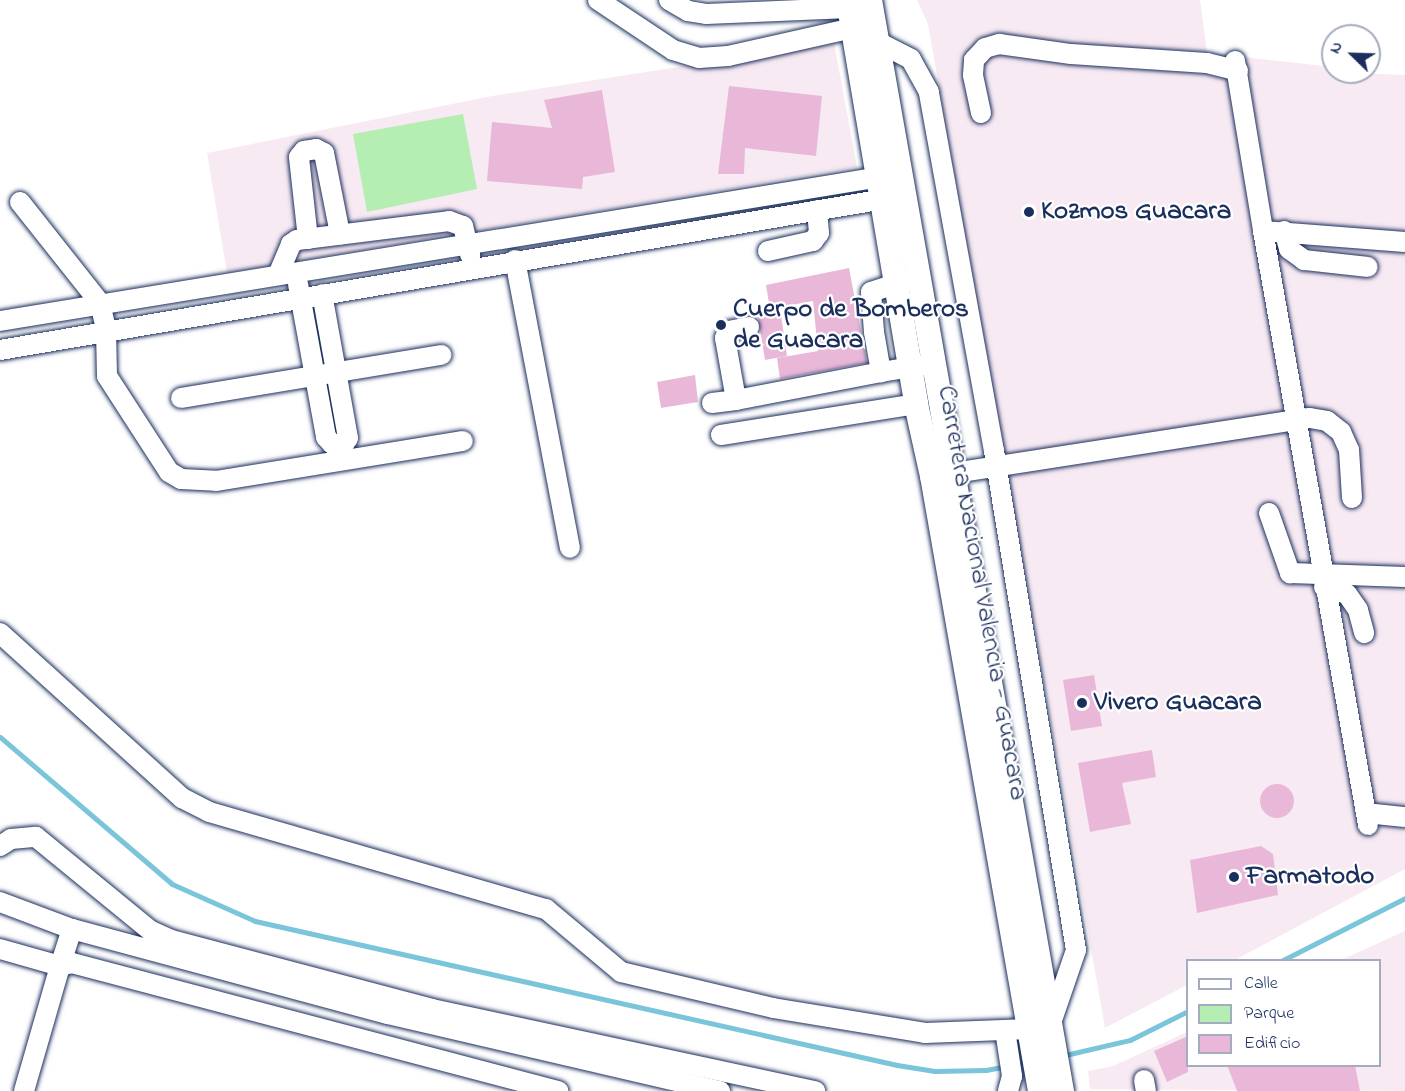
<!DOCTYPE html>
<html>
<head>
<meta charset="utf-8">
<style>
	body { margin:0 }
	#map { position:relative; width:1405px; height:1091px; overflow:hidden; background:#fff; font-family:"Indie Flower",sans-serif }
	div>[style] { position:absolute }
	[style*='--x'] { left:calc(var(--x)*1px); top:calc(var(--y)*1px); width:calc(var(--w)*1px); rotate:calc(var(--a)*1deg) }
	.built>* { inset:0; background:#f8eaf3 }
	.green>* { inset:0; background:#b4eeb2 }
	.stream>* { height:5px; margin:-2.5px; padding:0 2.5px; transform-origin:2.5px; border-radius:2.5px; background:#7ac5da }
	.building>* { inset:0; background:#e9b8d8 }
	.round { border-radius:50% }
	.roads { filter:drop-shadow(0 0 2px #1b2f5e) drop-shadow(0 0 2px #1b2f5e) }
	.minor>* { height:20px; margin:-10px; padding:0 10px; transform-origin:10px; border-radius:10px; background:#fff }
	.major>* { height:24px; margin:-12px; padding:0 12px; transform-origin:12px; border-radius:12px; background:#fff }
	.dots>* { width:16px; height:16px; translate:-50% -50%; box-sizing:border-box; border:3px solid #fff; border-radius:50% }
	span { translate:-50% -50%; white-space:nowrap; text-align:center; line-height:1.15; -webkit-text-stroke:4.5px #fff; paint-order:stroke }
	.poi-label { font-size:27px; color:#1b2f5e; font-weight:700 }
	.left { translate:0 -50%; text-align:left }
	.street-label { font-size:27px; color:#1b2f5e }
	.legend { position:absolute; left:1186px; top:959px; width:195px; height:108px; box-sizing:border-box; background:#fff; border:2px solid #a4acbf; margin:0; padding:8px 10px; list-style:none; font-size:18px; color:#1b2f5e }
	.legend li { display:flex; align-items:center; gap:12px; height:30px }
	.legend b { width:30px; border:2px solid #a4acbf }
	.north { position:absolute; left:1321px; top:24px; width:60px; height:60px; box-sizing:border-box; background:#fff; border:2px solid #a4acbf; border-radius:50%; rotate:293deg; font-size:16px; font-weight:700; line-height:24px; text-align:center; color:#1b2f5e }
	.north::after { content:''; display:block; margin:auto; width:21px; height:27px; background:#1b2f5e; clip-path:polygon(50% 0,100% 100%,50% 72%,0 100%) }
</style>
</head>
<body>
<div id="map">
	<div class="built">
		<i style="clip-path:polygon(917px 0,1200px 0,1207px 53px,1333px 67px,1333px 72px,1405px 75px,1405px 869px,1235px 960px,1188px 960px,1187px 985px,1105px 1028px,928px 24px)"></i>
		<i style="clip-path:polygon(834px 43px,857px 167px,227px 273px,207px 153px,492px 96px)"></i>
		<i style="clip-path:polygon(1405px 931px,1405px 1091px,1090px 1089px,1088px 1071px,1113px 1066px,1187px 1032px,1188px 1066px,1380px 1066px,1380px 960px,1341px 960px)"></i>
	</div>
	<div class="green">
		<i style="clip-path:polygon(463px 114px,477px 189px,367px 212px,353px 134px)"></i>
	</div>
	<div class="stream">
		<i style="--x:0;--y:737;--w:226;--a:40.5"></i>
		<i style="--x:172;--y:884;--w:91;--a:24"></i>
		<i style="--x:255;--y:921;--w:658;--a:12.64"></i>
		<i style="--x:897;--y:1065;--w:38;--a:9"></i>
		<i style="--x:935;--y:1071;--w:51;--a:-1.1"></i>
		<i style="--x:986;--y:1070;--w:43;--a:-10.8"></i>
		<i style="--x:1283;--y:960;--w:137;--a:-26.9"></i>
		<i style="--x:1061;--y:1056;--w:71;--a:-13.1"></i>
		<i style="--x:1130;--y:1040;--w:65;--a:-26.6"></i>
	</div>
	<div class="building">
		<i style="clip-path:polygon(729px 86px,822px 96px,816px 156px,745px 148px,744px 174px,718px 174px)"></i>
		<i style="clip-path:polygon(602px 90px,615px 172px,583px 177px,582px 189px,487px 181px,492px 122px,552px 128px,544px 100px)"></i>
		<i style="clip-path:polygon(849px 268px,867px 363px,780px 379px,777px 358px,818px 351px,813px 301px,770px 309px,766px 285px)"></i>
		<i style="clip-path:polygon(780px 308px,787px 356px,765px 360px,757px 311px)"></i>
		<i style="clip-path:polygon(695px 375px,698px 402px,661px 408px,657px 382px)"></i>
		<i style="clip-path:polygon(1094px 675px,1102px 726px,1071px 731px,1063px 680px)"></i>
		<i style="clip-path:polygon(1152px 750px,1156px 777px,1122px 783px,1131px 824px,1090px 832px,1078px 763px)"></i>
		<i class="round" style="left:1260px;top:784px;width:34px;height:34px"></i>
		<i style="clip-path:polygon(1261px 846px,1273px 854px,1278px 895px,1197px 913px,1190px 860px)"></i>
		<i style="clip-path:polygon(1188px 1036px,1188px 1072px,1167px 1082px,1154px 1051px)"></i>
		<i style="clip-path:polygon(1227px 1065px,1355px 1065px,1360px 1091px,1237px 1091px)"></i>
	</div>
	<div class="roads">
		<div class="minor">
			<i style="--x:598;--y:0;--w:90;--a:33.7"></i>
			<i style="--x:673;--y:50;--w:27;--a:17"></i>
			<i style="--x:699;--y:58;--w:29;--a:-4"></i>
			<i style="--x:728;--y:56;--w:128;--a:-12.6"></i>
			<i style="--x:669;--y:0;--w:22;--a:30"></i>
			<i style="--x:688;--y:11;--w:18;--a:9"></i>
			<i style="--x:706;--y:14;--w:143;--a:-2.4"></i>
			<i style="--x:1235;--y:61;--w:172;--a:80.6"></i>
			<i style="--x:981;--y:113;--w:39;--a:-102"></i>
			<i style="--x:973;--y:75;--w:15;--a:-86"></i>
			<i style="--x:974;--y:60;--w:16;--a:-47"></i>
			<i style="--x:985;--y:48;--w:15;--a:-16"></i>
			<i style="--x:999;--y:44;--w:73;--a:7.9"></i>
			<i style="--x:1071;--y:54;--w:136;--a:3.8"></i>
			<i style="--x:1207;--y:63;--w:32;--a:14"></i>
			<i style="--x:20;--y:202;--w:129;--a:51.6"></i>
			<i style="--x:100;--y:303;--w:27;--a:77"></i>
			<i style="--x:106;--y:329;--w:47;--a:88.8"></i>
			<i style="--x:107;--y:376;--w:114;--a:57.1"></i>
			<i style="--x:169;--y:472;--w:14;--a:30"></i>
			<i style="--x:181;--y:479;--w:35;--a:3"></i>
			<i style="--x:216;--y:481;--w:250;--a:-9.2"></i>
			<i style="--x:1284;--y:231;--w:19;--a:74"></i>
			<i style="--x:1289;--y:249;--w:19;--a:36"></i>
			<i style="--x:1304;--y:260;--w:64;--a:6.2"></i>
			<i style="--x:308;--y:239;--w:82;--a:-96.3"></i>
			<i style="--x:299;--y:157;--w:8;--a:-50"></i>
			<i style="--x:304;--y:151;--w:12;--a:-9"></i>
			<i style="--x:316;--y:149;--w:9;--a:27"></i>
			<i style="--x:324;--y:153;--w:83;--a:78.8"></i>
			<i style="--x:768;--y:251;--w:46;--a:-12.5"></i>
			<i style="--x:813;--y:241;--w:10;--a:-53"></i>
			<i style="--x:819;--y:233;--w:23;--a:-95"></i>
			<i style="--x:515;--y:260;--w:293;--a:79.2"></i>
			<i style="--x:278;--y:275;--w:34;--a:-67"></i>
			<i style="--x:291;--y:244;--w:7;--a:-34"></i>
			<i style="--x:297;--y:240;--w:153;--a:-7.1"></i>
			<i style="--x:449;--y:221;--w:15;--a:20"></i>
			<i style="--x:463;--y:226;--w:30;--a:76"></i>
			<i style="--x:910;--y:279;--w:41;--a:161.6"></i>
			<i style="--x:871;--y:292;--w:40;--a:85.7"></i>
			<i style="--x:874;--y:332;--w:41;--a:80.1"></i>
			<i style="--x:881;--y:372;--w:44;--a:-9.2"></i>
			<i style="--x:298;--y:284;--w:156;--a:79.6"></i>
			<i style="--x:326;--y:437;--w:9;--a:49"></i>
			<i style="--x:332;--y:444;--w:12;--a:0"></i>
			<i style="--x:344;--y:444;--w:7;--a:-56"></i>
			<i style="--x:348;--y:438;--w:146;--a:-100.2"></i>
			<i style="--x:0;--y:321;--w:905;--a:-9.29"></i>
			<i style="--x:749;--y:327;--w:21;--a:169"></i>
			<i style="--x:728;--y:331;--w:8;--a:113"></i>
			<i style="--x:725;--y:338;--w:63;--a:79.9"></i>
			<i style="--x:736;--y:400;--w:148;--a:-10.9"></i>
			<i style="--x:0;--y:350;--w:909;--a:-9.69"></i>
			<i style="--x:181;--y:398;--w:264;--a:-9.4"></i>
			<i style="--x:712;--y:403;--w:24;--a:-7"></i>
			<i style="--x:721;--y:435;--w:197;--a:-9"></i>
			<i style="--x:941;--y:475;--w:373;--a:-8.8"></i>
			<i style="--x:1310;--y:418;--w:17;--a:10"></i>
			<i style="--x:1327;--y:421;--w:18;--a:38"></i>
			<i style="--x:1341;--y:432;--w:20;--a:66"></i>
			<i style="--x:1349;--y:450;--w:48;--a:86.4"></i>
			<i style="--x:1269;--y:513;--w:64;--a:70.7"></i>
			<i style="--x:1290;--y:573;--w:115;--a:2"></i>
			<i style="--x:1324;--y:587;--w:24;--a:17"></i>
			<i style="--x:1347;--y:594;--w:19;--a:55"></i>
			<i style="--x:1358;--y:610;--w:24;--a:75"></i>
			<i style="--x:0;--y:633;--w:246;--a:42.2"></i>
			<i style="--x:182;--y:798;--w:30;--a:27"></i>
			<i style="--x:209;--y:812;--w:351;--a:16.1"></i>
			<i style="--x:546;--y:909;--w:98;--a:40"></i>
			<i style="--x:621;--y:972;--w:156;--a:13.3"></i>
			<i style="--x:773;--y:1008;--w:154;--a:9.3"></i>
			<i style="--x:925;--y:1033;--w:104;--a:-2.2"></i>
			<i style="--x:1029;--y:1029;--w:23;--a:-15"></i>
			<i style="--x:1051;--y:1023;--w:77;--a:-71.1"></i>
			<i style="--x:1076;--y:950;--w:506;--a:-99.33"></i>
			<i style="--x:994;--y:451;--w:365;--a:-100.3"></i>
			<i style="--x:929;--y:92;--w:38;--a:-119"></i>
			<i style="--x:911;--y:59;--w:37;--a:-153"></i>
			<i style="--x:1366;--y:813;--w:39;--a:6"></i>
			<i style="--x:1368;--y:825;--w:603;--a:-100.02"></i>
			<i style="--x:1263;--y:231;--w:142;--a:4.4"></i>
			<i style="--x:0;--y:846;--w:13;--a:-32"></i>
			<i style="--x:11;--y:839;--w:25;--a:-5"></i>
			<i style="--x:36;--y:837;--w:149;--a:39.3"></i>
			<i style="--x:151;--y:931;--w:22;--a:24"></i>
			<i style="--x:171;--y:940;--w:270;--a:14.8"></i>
			<i style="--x:432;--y:1009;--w:392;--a:12.1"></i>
			<i style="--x:0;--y:902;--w:77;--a:20.6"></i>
			<i style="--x:72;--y:929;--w:327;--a:15.1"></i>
			<i style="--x:388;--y:1014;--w:341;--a:13.1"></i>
			<i style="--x:0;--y:949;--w:62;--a:15.8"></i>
			<i style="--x:60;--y:966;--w:39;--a:-72"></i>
			<i style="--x:1005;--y:1030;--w:47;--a:81.3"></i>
			<i style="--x:1012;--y:1076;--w:16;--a:105"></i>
			<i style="--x:1144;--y:1080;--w:11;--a:80"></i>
			<i style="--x:24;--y:1091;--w:130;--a:-73.9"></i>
			<i style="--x:60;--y:966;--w:12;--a:-14"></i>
			<i style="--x:72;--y:963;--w:503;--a:14.76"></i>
		</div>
		<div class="major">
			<i style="--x:848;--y:0;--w:410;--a:80.4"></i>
			<i style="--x:916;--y:404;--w:74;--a:77.5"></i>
			<i style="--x:932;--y:476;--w:624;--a:80.04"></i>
			<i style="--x:870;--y:0;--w:1108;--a:80.02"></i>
		</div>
	</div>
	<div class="dots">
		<i style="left:1029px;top:212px;background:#1b2f5e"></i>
		<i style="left:721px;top:325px;background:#1b2f5e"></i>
		<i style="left:1082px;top:703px;background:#1b2f5e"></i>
		<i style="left:1234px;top:877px;background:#1b2f5e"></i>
	</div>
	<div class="poi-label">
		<span class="left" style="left:1041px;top:212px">Kozmos Guacara</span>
		<span class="left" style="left:733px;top:325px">Cuerpo de Bomberos<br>de Guacara</span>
		<span class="left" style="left:1094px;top:703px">Vivero Guacara</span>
		<span class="left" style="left:1246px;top:877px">Farmatodo</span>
	</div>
	<div class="street-label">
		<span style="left:982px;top:593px;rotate:80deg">Carretera Nacional Valencia - Guacara</span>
	</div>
	<ul class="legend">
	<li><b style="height:8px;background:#fff"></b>Calle</li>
	<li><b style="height:16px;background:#b4eeb2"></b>Parque</li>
	<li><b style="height:16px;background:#e9b8d8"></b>Edificio</li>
	</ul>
	<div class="north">N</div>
</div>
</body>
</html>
